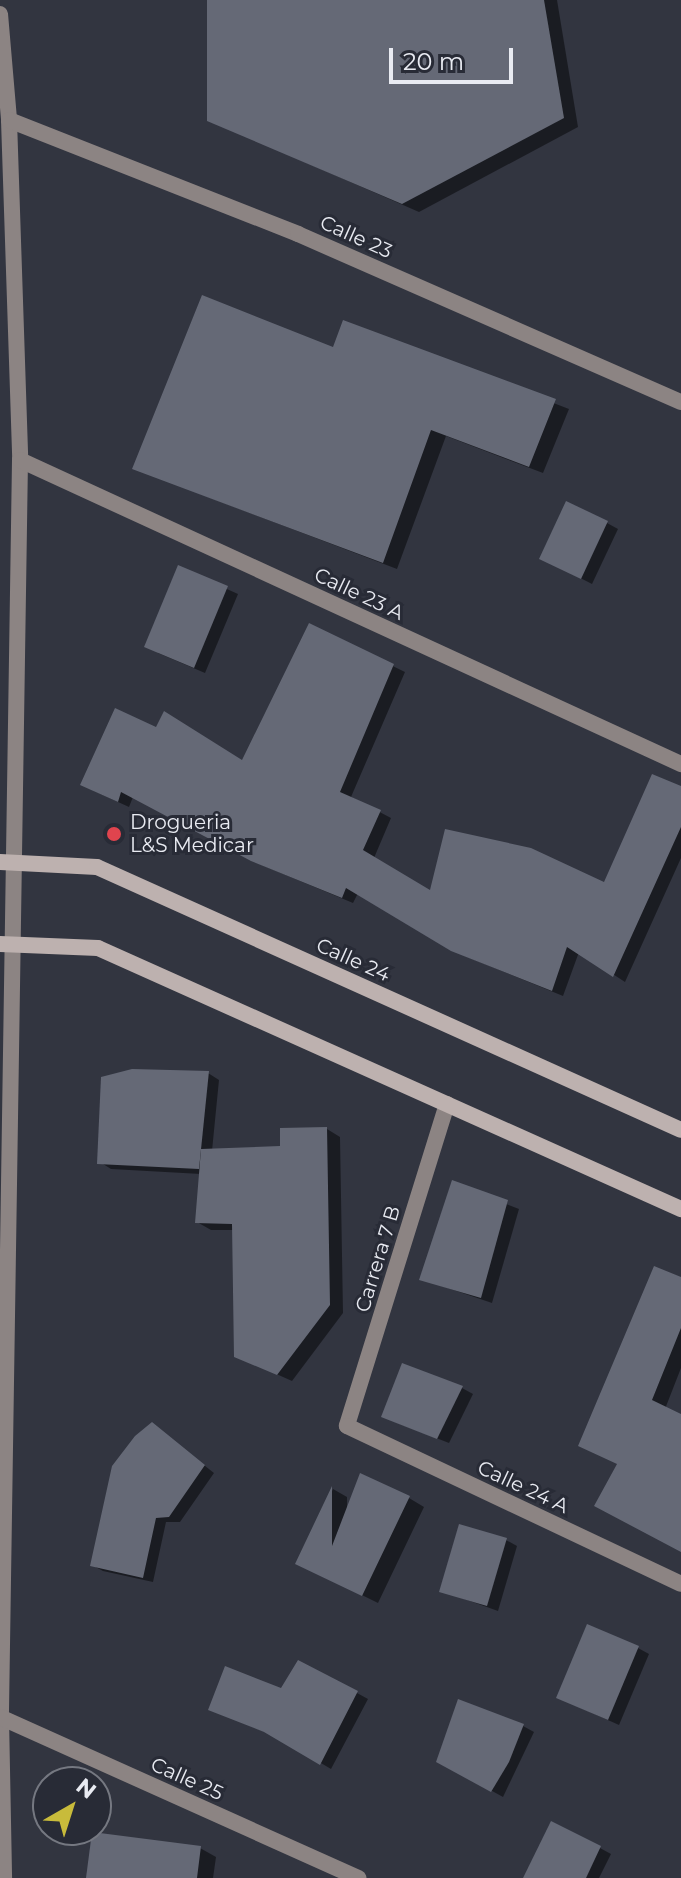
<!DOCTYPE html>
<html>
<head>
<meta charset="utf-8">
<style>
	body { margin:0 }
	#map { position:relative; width:681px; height:1878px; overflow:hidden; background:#323540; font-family:Montserrat,sans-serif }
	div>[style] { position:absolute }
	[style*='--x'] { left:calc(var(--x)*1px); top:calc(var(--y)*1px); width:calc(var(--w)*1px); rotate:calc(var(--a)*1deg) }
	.shadow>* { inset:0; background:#0007 }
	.building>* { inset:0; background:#656976 }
	.street>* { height:16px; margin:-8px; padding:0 8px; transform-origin:8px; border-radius:8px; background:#8c8483 }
	.secondary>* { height:16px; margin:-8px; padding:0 8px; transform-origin:8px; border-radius:8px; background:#bdb1af }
	.dots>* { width:22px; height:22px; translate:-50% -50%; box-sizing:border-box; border:4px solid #282b36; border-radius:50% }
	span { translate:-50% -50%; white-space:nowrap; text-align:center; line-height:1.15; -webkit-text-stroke:6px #282b36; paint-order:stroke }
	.street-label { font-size:20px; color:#e9ebf2 }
	.poi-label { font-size:20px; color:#e9ebf2 }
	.left { translate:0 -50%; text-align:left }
	.north { position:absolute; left:32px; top:1766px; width:80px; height:80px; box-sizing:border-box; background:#282b36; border:2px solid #757881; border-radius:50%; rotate:39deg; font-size:22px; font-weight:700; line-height:32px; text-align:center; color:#e9ebf2 }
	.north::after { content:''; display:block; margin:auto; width:28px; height:36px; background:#c8bb3b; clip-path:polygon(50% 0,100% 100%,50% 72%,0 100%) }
	.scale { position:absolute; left:389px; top:48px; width:124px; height:36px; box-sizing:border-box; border:4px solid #e9ebf2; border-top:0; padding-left:10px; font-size:24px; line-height:28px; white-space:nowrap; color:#e9ebf2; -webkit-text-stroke:6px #282b36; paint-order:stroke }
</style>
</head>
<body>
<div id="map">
	<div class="shadow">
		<i style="clip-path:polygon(209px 0,557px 0,578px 127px,419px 212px,209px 120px)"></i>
		<i style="clip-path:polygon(344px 322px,569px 409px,543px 473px,446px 436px,397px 569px,135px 469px,334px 350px)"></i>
		<i style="clip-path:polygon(607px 523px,618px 529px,592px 584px,553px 564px)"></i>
		<i style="clip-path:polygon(180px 568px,238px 594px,205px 673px,158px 653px)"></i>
		<i style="clip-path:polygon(310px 626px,405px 672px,351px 797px,391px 818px,374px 858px,432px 893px,605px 884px,681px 788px,681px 858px,625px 982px,579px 952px,563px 996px,465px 956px,358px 893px,353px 903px,264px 866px,133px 797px,129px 807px,94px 791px,157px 729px,243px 762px)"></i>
		<i style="clip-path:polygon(208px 1073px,219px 1080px,212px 1151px,282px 1148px,327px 1129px,340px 1137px,343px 1313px,292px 1381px,236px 1356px,234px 1230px,211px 1230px,197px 1222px,201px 1174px,111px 1169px,100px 1162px)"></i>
		<i style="clip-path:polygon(453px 1183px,519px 1209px,492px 1303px,421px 1279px)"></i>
		<i style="clip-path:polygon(681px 1280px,681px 1368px,665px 1409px,681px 1417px,681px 1550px,619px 1464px)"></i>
		<i style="clip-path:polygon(462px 1388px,473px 1394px,449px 1443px,395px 1422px)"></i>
		<i style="clip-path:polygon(153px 1425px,214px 1473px,180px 1522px,166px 1522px,153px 1582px,103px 1571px,92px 1565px)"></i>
		<i style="clip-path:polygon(333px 1489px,347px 1497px,347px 1513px,409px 1498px,424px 1507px,378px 1603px,297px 1563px)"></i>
		<i style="clip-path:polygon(506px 1540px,517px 1546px,498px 1611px,442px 1591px)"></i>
		<i style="clip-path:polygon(638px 1648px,649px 1654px,619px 1725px,570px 1703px)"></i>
		<i style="clip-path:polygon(282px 1690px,357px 1693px,368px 1699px,331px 1769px,277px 1737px,210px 1709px)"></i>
		<i style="clip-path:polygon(523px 1726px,534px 1732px,503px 1797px,438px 1761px)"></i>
		<i style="clip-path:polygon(200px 1848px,216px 1857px,213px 1878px,88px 1878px)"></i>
		<i style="clip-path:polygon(600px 1848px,611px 1854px,599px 1878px,525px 1878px)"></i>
	</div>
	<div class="building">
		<i style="clip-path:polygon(207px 0,544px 0,564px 118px,402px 204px,207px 121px)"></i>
		<i style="clip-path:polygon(202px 295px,333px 347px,343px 320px,556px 399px,529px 467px,431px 430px,383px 563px,132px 469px)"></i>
		<i style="clip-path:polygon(566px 501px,608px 521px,581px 579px,539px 559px)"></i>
		<i style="clip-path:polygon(178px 565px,228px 586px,194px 668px,144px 647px)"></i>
		<i style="clip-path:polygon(309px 623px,394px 664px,340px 792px,381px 810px,363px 850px,430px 890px,445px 829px,531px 848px,604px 882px,652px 774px,681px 786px,681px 827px,613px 977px,567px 947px,552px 991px,451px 951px,346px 888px,342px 898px,251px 861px,121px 792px,118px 802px,80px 785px,115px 708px,156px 727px,164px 711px,242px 760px)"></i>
		<i style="clip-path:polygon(132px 1069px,209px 1071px,199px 1169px,97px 1164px,101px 1077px)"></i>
		<i style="clip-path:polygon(327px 1127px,330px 1305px,277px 1375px,234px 1357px,232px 1224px,195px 1223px,201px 1149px,280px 1146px,280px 1128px)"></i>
		<i style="clip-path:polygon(452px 1180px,508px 1200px,481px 1298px,419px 1280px)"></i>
		<i style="clip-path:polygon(654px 1266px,681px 1277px,681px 1328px,652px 1400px,681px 1414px,681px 1552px,594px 1506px,617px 1464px,578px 1446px)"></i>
		<i style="clip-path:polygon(402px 1363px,463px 1386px,437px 1439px,381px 1417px)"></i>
		<i style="clip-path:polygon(152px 1422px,205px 1465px,169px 1517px,156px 1518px,143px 1578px,90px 1566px,112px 1466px,135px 1436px)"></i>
		<i style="clip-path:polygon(360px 1473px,410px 1496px,362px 1596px,295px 1564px,332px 1486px,332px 1546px)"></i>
		<i style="clip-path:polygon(459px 1524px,507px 1538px,487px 1606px,439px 1592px)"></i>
		<i style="clip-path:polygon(587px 1624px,639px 1646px,608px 1720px,556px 1698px)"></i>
		<i style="clip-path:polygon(298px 1660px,358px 1691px,320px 1765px,264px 1732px,208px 1710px,225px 1666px,281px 1688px)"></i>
		<i style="clip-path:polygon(458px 1699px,524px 1724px,509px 1762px,491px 1792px,436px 1762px)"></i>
		<i style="clip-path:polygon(551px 1821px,601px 1846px,586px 1878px,523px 1878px)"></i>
		<i style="clip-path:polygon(92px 1832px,201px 1846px,197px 1878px,86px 1878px)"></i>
	</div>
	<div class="street">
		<i style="--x:0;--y:14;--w:106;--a:85.1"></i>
		<i style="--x:9;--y:120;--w:340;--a:88.1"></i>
		<i style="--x:20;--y:460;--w:1257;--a:90.87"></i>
		<i style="--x:1;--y:1717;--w:161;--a:88.9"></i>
		<i style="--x:9;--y:120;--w:311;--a:21.5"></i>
		<i style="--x:298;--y:234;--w:418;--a:23.7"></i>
		<i style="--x:20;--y:460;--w:728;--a:24.7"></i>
		<i style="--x:447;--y:1104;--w:337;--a:107.3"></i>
		<i style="--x:347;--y:1426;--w:369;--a:25.3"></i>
		<i style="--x:0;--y:1717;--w:393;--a:24.2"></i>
	</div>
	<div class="secondary">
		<i style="--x:0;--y:862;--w:97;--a:3"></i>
		<i style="--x:97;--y:867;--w:640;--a:24.24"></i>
		<i style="--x:0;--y:944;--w:98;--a:2.3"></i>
		<i style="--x:98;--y:948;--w:639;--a:24.12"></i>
	</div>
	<div class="dots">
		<i style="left:114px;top:834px;background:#e0444e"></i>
	</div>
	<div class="street-label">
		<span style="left:356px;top:237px;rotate:24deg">Calle 23</span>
		<span style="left:359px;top:594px;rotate:25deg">Calle 23 A</span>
		<span style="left:353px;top:960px;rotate:24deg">Calle 24</span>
		<span style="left:378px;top:1259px;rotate:-73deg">Carrera 7 B</span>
		<span style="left:523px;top:1487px;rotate:25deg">Calle 24 A</span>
		<span style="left:187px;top:1779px;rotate:24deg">Calle 25</span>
	</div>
	<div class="poi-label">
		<span class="left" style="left:130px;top:834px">Drogueria<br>L&amp;S Medicar</span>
	</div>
	<div class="north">N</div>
	<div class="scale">20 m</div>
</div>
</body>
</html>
